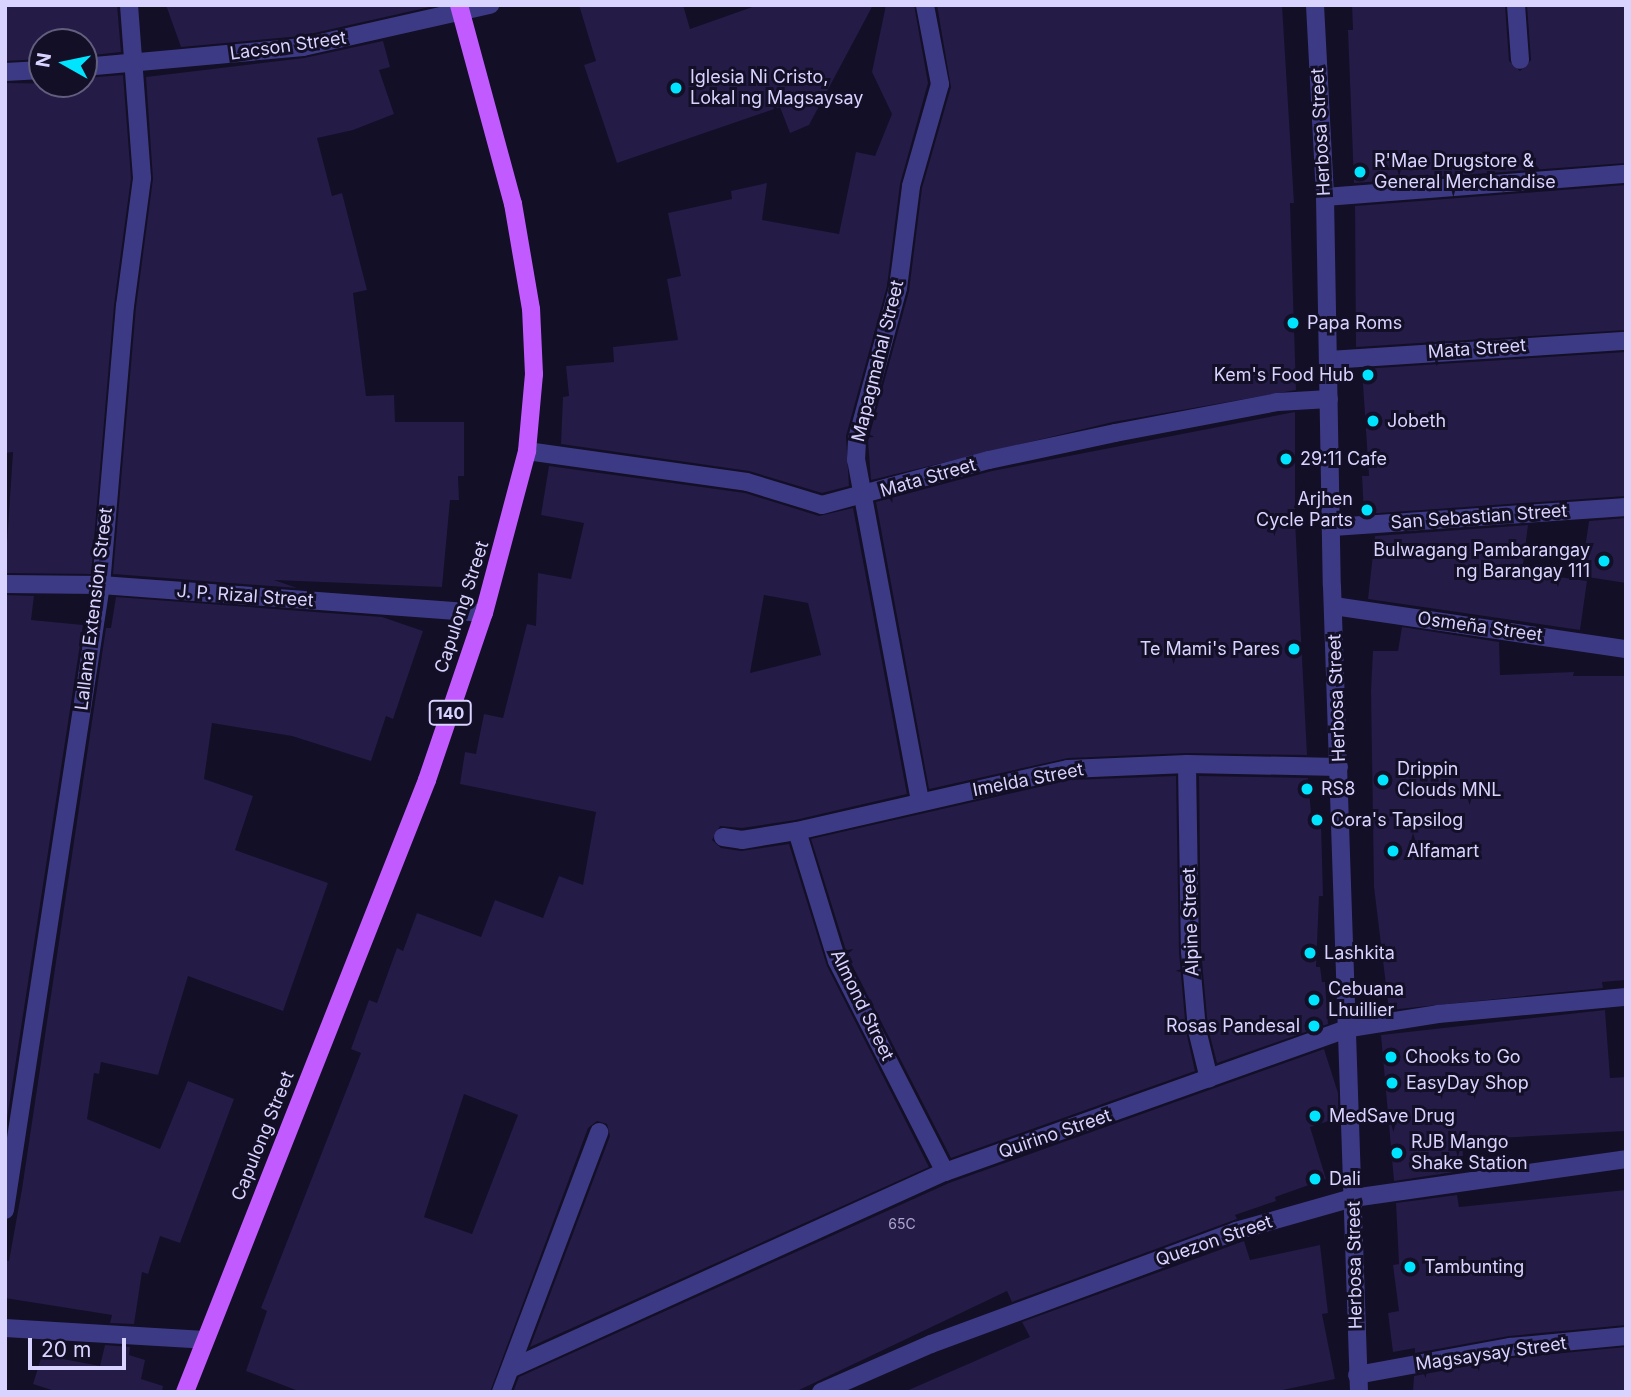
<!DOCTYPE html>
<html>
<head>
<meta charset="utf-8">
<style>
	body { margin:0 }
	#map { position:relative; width:1631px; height:1397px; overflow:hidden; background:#130f26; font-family:Inter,sans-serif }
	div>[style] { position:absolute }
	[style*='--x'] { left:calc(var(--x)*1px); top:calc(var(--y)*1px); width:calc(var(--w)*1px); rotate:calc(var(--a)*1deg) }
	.building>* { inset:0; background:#241b47 }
	.minor>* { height:18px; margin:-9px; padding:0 9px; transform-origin:9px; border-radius:9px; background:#3d3a85 }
	.tertiary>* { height:18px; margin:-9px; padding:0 9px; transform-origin:9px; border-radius:9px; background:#3d3a85 }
	.primary>* { height:18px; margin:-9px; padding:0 9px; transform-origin:9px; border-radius:9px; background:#c25bff }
	.dots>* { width:19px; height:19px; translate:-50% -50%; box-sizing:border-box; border:4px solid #130f26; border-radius:50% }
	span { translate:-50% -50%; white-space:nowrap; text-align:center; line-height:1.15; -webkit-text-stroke:6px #130f26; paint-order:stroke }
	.number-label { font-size:14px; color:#aca6d1 }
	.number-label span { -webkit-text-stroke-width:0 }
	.shield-label span { padding:2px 5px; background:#130f26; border:2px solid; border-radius:5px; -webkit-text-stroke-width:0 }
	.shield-label { font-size:16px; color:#d9d4ff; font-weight:700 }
	.street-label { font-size:18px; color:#d9d4ff }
	.poi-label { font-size:18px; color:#d9d4ff }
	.left { translate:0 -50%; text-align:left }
	.right { translate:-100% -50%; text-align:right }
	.frame { position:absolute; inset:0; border:7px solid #d9d4ff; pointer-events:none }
	.north { position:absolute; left:28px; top:28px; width:70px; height:70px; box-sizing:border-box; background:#130f26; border:2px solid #625e7d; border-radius:50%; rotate:279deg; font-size:19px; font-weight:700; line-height:28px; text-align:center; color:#d9d4ff }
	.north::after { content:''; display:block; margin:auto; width:24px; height:32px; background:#00e5ff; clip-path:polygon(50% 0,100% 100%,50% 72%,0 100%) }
	.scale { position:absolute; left:28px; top:1338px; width:98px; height:32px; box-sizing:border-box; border:4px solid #d9d4ff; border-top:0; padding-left:9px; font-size:21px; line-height:24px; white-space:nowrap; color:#d9d4ff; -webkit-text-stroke:5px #130f26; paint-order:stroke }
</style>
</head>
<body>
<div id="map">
	<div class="building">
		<i style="clip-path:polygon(5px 5px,117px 5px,121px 52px,84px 56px,84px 42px,42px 42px,42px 59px,5px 61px)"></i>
		<i style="clip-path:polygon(166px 5px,434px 5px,434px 6px,301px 36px,181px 47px)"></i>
		<i style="clip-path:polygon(579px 5px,683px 5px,690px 29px,758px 5px,873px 5px,809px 125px,790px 133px,780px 107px,617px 163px,584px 65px,596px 61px)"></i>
		<i style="clip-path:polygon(886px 5px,914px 5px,928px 83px,900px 184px,887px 286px,846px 436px,849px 486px,822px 493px,749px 471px,561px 444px,563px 397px,569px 396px,566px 366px,614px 362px,613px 347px,678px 340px,667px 279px,681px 276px,668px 213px,732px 199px,731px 191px,767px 183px,762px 220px,839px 234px,856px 152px,875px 156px,892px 114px,872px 72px)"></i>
		<i style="clip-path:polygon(937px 5px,1282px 5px,1294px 203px,1290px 203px,1296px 390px,1113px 422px,871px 480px,868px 441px,909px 291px,922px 188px,951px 87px)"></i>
		<i style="clip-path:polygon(1352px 5px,1505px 5px,1509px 61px,1520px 71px,1531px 60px,1527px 5px,1626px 5px,1626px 163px,1354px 183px,1348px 30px,1353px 30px)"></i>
		<i style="clip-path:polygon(383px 41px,390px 67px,379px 70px,394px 114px,353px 130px,317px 138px,332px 196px,342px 193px,367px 290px,353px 293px,366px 396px,394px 395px,395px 422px,464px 422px,464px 476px,458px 476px,459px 500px,450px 500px,442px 587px,274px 580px,297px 588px,113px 574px,136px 307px,153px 179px,146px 77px,304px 58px)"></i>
		<i style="clip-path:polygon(123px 75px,131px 178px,114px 305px,91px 574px,5px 573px,13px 452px,5px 453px,5px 83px,84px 84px,84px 78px)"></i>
		<i style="clip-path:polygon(1626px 185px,1626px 330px,1356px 347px,1355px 206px)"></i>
		<i style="clip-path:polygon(1626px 352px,1626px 496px,1364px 514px,1362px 476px,1369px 476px,1362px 369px)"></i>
		<i style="clip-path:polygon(1295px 412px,1295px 520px,1307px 755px,1187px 753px,1068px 758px,929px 789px,876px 502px,992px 471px)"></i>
		<i style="clip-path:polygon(evenodd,549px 466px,745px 493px,819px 516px,853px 508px,907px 794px,795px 820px,742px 828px,720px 826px,712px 840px,721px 848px,741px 851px,789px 844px,827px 966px,929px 1167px,530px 1347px,610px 1136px,607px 1124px,597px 1121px,588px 1128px,490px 1392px,301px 1392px,246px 1371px,267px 1311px,261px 1308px,361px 1053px,351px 1049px,369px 1000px,377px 1003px,397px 948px,403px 951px,417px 913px,481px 937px,495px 900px,543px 918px,559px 876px,583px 885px,596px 812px,460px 784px,465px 752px,476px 754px,484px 714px,503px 718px,527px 624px,536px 626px,538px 573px,571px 579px,584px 523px,541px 515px,549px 466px,764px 595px,808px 603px,821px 655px,750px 673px,764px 595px,549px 466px,464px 1094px,518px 1115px,472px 1234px,424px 1217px,464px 1094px)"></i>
		<i style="clip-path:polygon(1626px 518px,1626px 583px,1581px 576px,1589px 521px)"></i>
		<i style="clip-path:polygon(1528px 525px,1522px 572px,1587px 581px,1580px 630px,1368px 599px,1375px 536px)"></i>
		<i style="clip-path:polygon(5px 595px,34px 596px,31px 620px,83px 625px,5px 1132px)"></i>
		<i style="clip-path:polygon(116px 597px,382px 617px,423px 631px,393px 719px,386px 716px,371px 761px,292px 736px,212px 723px,204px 779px,253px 796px,235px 850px,328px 883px,283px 1011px,188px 976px,158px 1075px,101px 1062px,99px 1074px,94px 1073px,87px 1119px,160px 1149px,188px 1081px,234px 1099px,180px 1243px,160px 1236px,148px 1274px,142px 1272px,134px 1324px,110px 1323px,112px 1315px,5px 1298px,5px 1260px,9px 1261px,22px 1189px,106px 628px,111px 628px)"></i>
		<i style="clip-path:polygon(1402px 627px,1499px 642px,1500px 675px,1574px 672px,1573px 676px,1626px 676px,1626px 980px,1602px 982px,1603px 988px,1389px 1010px,1374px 887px,1371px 691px,1373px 651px,1398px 651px)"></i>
		<i style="clip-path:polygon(1176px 776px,1179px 952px,1186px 1031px,1195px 1071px,951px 1158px,848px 957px,811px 839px,1070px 780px)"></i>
		<i style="clip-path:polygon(1199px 776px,1308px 778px,1312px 825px,1321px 824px,1323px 896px,1319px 896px,1316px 967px,1320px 967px,1322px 982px,1325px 982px,1328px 1024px,1217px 1063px,1208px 1028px,1201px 950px)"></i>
		<i style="clip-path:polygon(1605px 1010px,1610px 1078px,1626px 1077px,1626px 1131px,1462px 1140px,1463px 1156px,1452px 1157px,1454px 1172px,1394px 1181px,1381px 1035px)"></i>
		<i style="clip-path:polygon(1324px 1049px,1338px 1093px,1338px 1118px,1310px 1127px,1326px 1179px,1275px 1197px,1276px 1201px,1235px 1215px,1237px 1219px,1012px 1302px,1007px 1291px,795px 1392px,513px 1392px,519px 1377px,949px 1183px)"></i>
		<i style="clip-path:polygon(1626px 1190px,1626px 1325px,1509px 1336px,1415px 1353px,1415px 1348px,1393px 1352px,1388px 1313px,1399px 1311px,1393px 1265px,1399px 1264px,1396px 1203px,1457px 1195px,1459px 1207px)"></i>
		<i style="clip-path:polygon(1244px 1241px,1250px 1260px,1320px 1245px,1328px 1313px,1322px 1314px,1335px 1379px,1273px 1392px,904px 1392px,1030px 1337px,1022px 1322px)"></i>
		<i style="clip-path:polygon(105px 1345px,130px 1347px,129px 1355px,145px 1360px,141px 1379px,163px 1386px,162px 1392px,58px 1392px,33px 1384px,42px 1355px,100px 1366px)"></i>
		<i style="clip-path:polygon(1626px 1347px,1626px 1392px,1413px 1392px,1414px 1376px,1512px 1358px)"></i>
	</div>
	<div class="minor">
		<i style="--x:1516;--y:5;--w:55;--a:85.8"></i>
		<i style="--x:84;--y:67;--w:220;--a:-5.2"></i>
		<i style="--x:303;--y:47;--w:192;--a:-12.7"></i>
		<i style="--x:5;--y:72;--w:37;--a:-3"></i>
		<i style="--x:1325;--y:197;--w:302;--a:-4.4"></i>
		<i style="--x:1329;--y:360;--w:298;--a:-3.7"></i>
		<i style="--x:527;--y:451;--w:222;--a:8"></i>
		<i style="--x:747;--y:482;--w:78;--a:17"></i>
		<i style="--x:822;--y:505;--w:173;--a:-15.1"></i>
		<i style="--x:989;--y:460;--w:129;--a:-12.1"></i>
		<i style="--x:1115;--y:433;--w:166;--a:-10.8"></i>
		<i style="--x:1278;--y:402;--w:51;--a:-3.4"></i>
		<i style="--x:1333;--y:527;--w:294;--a:-3.9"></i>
		<i style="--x:5;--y:584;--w:96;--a:0.6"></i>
		<i style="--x:101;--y:585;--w:384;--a:4.2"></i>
		<i style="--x:1334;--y:606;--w:295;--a:8.4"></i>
		<i style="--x:1187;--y:764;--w:187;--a:89.1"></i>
		<i style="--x:1190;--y:951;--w:79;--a:84.9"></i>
		<i style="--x:1197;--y:1030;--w:50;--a:76.2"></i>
		<i style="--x:920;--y:801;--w:347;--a:-100.6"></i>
		<i style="--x:856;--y:460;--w:21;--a:-87"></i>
		<i style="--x:857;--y:439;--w:156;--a:-74.8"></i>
		<i style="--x:898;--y:288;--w:103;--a:-82.7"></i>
		<i style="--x:911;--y:186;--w:106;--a:-74.1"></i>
		<i style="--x:940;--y:84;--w:80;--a:-100.8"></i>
		<i style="--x:797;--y:831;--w:136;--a:72.9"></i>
		<i style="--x:837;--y:961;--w:237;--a:62.9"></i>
		<i style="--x:723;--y:837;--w:19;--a:9"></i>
		<i style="--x:742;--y:840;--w:56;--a:-9.3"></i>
		<i style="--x:797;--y:831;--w:278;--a:-12.9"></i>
		<i style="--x:1068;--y:769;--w:119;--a:-2.4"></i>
		<i style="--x:1187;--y:764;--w:152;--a:1.1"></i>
		<i style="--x:5;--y:1210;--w:632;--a:-81.27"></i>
		<i style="--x:101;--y:585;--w:280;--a:-85.1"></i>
		<i style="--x:125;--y:306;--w:129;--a:-82.4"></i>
		<i style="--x:142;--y:178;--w:173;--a:-94.3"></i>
		<i style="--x:5;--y:1328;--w:200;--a:3.4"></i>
		<i style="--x:512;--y:1368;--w:475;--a:-24.4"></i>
		<i style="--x:945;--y:1172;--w:430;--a:-19.6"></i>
		<i style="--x:1350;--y:1028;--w:89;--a:-9"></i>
		<i style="--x:1438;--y:1014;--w:189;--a:-5.2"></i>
		<i style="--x:1357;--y:1375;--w:156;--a:-10.4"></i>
		<i style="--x:1510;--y:1347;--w:117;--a:-5.4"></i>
		<i style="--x:501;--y:1392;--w:278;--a:-69.3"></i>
		<i style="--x:821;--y:1392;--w:120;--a:-23.6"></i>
		<i style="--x:931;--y:1344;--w:325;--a:-20.3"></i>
		<i style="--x:1236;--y:1231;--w:122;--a:-15.8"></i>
	</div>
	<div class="tertiary">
		<i style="--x:1315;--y:5;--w:192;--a:87"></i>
		<i style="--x:1325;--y:197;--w:389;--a:89"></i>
		<i style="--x:1332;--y:586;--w:806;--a:88.08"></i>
		<i style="--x:1353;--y:1198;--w:276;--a:-8.1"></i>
	</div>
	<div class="primary">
		<i style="--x:185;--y:1392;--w:658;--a:-68.42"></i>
		<i style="--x:427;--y:780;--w:176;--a:-71.2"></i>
		<i style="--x:484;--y:613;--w:168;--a:-75.1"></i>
		<i style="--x:527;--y:451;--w:77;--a:-84.8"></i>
		<i style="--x:534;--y:374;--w:65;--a:-92.6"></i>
		<i style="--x:531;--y:309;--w:107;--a:-99.7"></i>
		<i style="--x:513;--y:204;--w:206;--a:-105.2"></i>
	</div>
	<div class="dots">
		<i style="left:676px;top:88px;background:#00e5ff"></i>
		<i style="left:1360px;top:172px;background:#00e5ff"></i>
		<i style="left:1293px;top:323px;background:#00e5ff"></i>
		<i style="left:1368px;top:375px;background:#00e5ff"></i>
		<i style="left:1373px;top:421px;background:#00e5ff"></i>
		<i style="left:1286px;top:459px;background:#00e5ff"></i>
		<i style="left:1367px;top:510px;background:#00e5ff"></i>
		<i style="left:1604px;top:561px;background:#00e5ff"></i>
		<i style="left:1294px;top:649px;background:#00e5ff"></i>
		<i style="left:1383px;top:780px;background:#00e5ff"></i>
		<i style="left:1307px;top:789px;background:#00e5ff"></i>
		<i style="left:1317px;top:820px;background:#00e5ff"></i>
		<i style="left:1393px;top:851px;background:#00e5ff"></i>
		<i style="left:1310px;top:953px;background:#00e5ff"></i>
		<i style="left:1314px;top:1000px;background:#00e5ff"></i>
		<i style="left:1314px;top:1026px;background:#00e5ff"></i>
		<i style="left:1391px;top:1057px;background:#00e5ff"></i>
		<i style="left:1392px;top:1083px;background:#00e5ff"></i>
		<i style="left:1315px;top:1116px;background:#00e5ff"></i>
		<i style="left:1397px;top:1153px;background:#00e5ff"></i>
		<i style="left:1315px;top:1179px;background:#00e5ff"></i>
		<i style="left:1410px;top:1267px;background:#00e5ff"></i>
	</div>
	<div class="number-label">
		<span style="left:902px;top:1224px">65C</span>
	</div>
	<div class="shield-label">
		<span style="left:450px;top:713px">140</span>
	</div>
	<div class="street-label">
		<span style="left:288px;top:46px;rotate:-8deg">Lacson Street</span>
		<span style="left:1321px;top:132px;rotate:-93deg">Herbosa Street</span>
		<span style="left:1477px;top:349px;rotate:-4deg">Mata Street</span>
		<span style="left:878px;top:361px;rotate:-76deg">Mapagmahal Street</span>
		<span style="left:928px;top:478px;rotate:-16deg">Mata Street</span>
		<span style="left:1479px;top:517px;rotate:-4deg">San Sebastian Street</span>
		<span style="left:245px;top:596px;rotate:4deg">J. P. Rizal Street</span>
		<span style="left:462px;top:607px;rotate:-72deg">Capulong Street</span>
		<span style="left:94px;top:609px;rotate:-83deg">Lallana Extension Street</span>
		<span style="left:1480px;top:627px;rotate:8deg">Osmeña Street</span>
		<span style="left:1337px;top:698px;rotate:-92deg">Herbosa Street</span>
		<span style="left:1028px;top:780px;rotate:-11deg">Imelda Street</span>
		<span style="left:1191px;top:922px;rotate:-92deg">Alpine Street</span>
		<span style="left:862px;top:1005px;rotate:64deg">Almond Street</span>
		<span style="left:1055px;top:1134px;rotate:-19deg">Quirino Street</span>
		<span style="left:263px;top:1136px;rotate:-68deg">Capulong Street</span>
		<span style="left:1214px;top:1241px;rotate:-19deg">Quezon Street</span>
		<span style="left:1355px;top:1265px;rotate:-91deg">Herbosa Street</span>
		<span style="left:1491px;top:1354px;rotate:-8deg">Magsaysay Street</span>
	</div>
	<div class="poi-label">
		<span class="left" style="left:690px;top:88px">Iglesia Ni Cristo,<br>Lokal ng Magsaysay</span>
		<span class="left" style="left:1374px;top:172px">R'Mae Drugstore &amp;<br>General Merchandise</span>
		<span class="left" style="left:1307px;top:323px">Papa Roms</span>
		<span class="right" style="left:1354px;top:375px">Kem's Food Hub</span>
		<span class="left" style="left:1387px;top:421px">Jobeth</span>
		<span class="left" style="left:1300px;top:459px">29:11 Cafe</span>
		<span class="right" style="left:1353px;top:510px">Arjhen<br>Cycle Parts</span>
		<span class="right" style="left:1590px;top:561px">Bulwagang Pambarangay<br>ng Barangay 111</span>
		<span class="right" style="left:1280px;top:649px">Te Mami's Pares</span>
		<span class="left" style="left:1397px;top:780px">Drippin<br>Clouds MNL</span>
		<span class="left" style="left:1321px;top:789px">RS8</span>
		<span class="left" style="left:1331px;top:820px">Cora's Tapsilog</span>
		<span class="left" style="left:1407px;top:851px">Alfamart</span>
		<span class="left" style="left:1324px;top:953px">Lashkita</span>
		<span class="left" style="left:1328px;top:1000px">Cebuana<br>Lhuillier</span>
		<span class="right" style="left:1300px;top:1026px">Rosas Pandesal</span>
		<span class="left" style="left:1405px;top:1057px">Chooks to Go</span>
		<span class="left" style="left:1406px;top:1083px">EasyDay Shop</span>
		<span class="left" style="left:1329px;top:1116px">MedSave Drug</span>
		<span class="left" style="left:1411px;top:1153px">RJB Mango<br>Shake Station</span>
		<span class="left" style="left:1329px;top:1179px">Dali</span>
		<span class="left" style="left:1424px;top:1267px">Tambunting</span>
	</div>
	<div class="frame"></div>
	<div class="north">N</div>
	<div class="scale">20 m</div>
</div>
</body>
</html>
